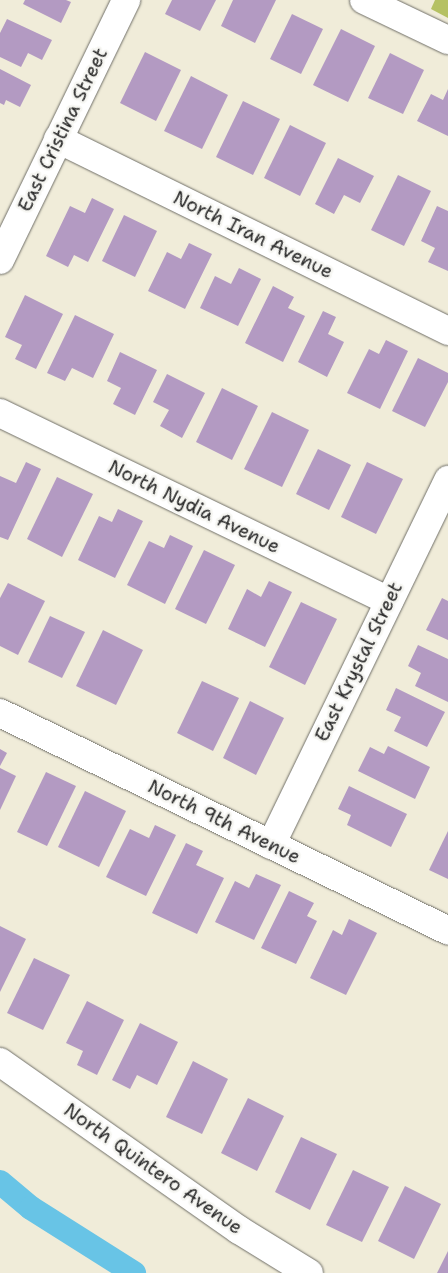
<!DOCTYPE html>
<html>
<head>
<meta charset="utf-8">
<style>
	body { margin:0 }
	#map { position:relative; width:448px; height:1273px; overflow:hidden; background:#f0ecd9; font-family:"Shantell Sans",sans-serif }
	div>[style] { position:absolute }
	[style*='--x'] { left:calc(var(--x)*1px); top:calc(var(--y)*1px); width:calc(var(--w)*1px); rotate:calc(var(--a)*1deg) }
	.green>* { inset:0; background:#b5c163 }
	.canal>* { height:24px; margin:-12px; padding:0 12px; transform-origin:12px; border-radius:12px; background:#68c4e6 }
	.building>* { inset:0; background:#b39ac2 }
	.roads { filter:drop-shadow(0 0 1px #706f68) drop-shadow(0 0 1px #706f68) }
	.minor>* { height:28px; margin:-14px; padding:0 14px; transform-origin:14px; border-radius:14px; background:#fff }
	span { translate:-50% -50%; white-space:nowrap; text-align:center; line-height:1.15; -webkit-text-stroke:5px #f6f6f2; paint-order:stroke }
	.street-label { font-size:19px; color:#2b2b2b }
</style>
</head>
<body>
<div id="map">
	<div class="green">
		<i style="clip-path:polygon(435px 0,448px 0,448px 18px,431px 9px)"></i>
	</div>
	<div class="canal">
		<i style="--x:0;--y:1182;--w:40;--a:40"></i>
		<i style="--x:31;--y:1208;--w:122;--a:32.3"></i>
	</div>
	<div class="building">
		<i style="clip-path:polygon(25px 0,66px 0,71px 2px,61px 23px,23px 4px)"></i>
		<i style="clip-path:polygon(172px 0,216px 0,200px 31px,165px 14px)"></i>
		<i style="clip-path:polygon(233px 0,276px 0,255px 43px,221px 26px)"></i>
		<i style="clip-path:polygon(292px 14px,323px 29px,301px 74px,270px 59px)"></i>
		<i style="clip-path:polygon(7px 19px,52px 40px,42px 60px,28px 53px,21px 67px,0 57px,0 33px)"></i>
		<i style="clip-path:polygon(341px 29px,375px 46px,348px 102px,313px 85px)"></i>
		<i style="clip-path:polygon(145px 52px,181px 70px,156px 121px,120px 103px)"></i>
		<i style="clip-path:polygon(390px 53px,424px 70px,403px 114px,368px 98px)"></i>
		<i style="clip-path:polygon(0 69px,31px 85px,20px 107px,6px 100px,4px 105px,0 103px)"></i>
		<i style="clip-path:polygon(191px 76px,228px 95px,202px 149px,164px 131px)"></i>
		<i style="clip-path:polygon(448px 89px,448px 136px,417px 121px,431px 94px,443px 100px)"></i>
		<i style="clip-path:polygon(243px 101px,280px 119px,253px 175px,216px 157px)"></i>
		<i style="clip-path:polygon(290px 125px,326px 143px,300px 196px,264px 178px)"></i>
		<i style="clip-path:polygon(338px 158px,374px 176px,360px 203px,344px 195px,334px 214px,315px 204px)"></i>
		<i style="clip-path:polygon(398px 175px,431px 191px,404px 246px,371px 230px)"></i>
		<i style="clip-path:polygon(92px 198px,114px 209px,88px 262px,74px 255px,68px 267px,46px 256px,70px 206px,85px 213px)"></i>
		<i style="clip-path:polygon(437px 206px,448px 211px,448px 271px,428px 262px,435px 248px,421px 241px)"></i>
		<i style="clip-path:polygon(124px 215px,157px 231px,135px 277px,102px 261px)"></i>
		<i style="clip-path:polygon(189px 243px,212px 254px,185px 309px,148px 291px,167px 252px,181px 259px)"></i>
		<i style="clip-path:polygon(239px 268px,261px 279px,238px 326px,200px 308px,215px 276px,231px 284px)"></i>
		<i style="clip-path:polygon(273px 286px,294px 297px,288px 308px,305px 316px,283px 362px,245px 343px)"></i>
		<i style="clip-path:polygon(25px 295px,63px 314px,36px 369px,15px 359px,22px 345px,5px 337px)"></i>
		<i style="clip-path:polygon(323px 311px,336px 317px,328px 334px,344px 342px,327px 377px,298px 362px)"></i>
		<i style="clip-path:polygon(75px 315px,114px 334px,93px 378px,72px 368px,65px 381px,47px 373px)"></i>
		<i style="clip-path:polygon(386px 340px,408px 351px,380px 409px,347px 393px,369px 349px,379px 354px)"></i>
		<i style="clip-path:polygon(120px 352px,157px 370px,135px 415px,113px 404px,121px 388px,107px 381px)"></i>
		<i style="clip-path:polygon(418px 358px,448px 373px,448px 382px,425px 427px,392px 411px)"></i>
		<i style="clip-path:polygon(167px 374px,205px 393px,182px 438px,160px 426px,169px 410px,153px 402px)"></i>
		<i style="clip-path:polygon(222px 388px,258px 406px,232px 460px,196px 442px)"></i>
		<i style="clip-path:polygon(272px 412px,309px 430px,282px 487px,244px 469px)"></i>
		<i style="clip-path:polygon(318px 449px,351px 465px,329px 510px,296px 494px)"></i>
		<i style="clip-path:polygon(26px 462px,41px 469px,8px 540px,0 537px,0 476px,16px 483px)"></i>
		<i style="clip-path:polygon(367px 462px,403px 479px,376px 534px,341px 517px)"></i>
		<i style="clip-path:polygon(57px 477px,93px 494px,62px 557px,27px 539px)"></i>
		<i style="clip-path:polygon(118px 509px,143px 521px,115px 578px,78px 560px,99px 516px,112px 522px)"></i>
		<i style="clip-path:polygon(170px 535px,193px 546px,165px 604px,127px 585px,149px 541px,164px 548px)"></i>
		<i style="clip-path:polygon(204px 550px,235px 565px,206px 624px,175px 609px)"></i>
		<i style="clip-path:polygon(269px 581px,292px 592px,265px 647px,228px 629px,247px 589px,261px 597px)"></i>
		<i style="clip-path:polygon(8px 583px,45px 601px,18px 655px,0 646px,0 598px)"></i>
		<i style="clip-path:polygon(442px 598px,448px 601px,448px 640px,426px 630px)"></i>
		<i style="clip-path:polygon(301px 602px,337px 619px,305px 685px,269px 667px)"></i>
		<i style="clip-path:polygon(50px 616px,85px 632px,62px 678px,28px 662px)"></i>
		<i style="clip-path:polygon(103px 630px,143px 650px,116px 705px,76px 686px)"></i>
		<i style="clip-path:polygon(418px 645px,448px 659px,448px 702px,415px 686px,421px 673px,408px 666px)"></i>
		<i style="clip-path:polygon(202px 681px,239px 698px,213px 751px,177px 733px)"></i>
		<i style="clip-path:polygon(396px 688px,445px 712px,427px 747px,394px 731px,401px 717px,386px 710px)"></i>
		<i style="clip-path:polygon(250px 701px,284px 718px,256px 775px,223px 758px)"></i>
		<i style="clip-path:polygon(388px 746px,430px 767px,415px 799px,358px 771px,370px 747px,384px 754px)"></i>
		<i style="clip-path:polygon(0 749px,7px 753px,0 766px)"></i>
		<i style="clip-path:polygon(0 768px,16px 776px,0 810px)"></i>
		<i style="clip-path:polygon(46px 772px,76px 786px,47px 846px,17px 832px)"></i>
		<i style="clip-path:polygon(349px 786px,407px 814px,391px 847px,347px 825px,351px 815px,338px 809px)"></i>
		<i style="clip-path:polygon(85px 791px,126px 811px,99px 867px,58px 847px)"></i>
		<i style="clip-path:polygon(155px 825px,176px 835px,146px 896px,106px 877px,130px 829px,149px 838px)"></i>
		<i style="clip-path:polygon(448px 831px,448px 879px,429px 870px)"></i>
		<i style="clip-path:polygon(186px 843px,203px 851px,196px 865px,224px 878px,197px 934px,152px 913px)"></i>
		<i style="clip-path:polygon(256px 874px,281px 885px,254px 940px,215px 922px,235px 881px,249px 888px)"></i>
		<i style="clip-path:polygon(289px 891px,314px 903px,307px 916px,317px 921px,296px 964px,261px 948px)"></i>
		<i style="clip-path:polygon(349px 919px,377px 933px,346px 995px,310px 978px,333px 930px,342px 935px)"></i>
		<i style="clip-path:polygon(0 926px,26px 939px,0 992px)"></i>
		<i style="clip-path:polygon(34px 958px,70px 975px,43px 1030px,7px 1013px)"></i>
		<i style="clip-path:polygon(87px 1001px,124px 1020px,97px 1075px,77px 1065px,83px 1051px,66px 1043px)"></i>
		<i style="clip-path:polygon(140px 1023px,178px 1042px,157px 1085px,137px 1075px,130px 1089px,112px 1080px)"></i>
		<i style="clip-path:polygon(193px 1061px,228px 1079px,202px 1134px,166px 1117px)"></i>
		<i style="clip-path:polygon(248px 1098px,284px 1116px,257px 1171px,221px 1153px)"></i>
		<i style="clip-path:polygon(301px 1137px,337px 1154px,310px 1210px,275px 1192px)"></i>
		<i style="clip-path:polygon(353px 1170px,389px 1187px,362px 1242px,326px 1225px)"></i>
		<i style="clip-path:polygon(405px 1186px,441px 1204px,414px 1259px,378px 1241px)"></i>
		<i style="clip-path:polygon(448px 1251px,448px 1273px,437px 1273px)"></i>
	</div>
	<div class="roads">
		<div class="minor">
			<i style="--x:364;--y:0;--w:93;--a:25.5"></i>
			<i style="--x:58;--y:139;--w:435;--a:26.2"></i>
			<i style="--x:0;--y:260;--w:289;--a:-64.1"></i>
			<i style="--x:0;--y:413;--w:432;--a:25.8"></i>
			<i style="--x:0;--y:713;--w:498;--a:25.9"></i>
			<i style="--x:271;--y:845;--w:406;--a:-64.1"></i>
			<i style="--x:0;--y:1062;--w:292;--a:35.1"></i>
			<i style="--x:239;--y:1230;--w:82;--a:31.6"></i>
		</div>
	</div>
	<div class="street-label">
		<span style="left:63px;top:130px;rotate:-64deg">East Cristina Street</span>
		<span style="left:253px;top:235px;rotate:26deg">North Iran Avenue</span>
		<span style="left:194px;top:507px;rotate:26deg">North Nydia Avenue</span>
		<span style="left:359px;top:662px;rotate:-64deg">East Krystal Street</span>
		<span style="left:224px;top:822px;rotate:26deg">North 9th Avenue</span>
		<span style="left:153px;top:1169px;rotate:35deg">North Quintero Avenue</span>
	</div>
</div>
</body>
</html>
